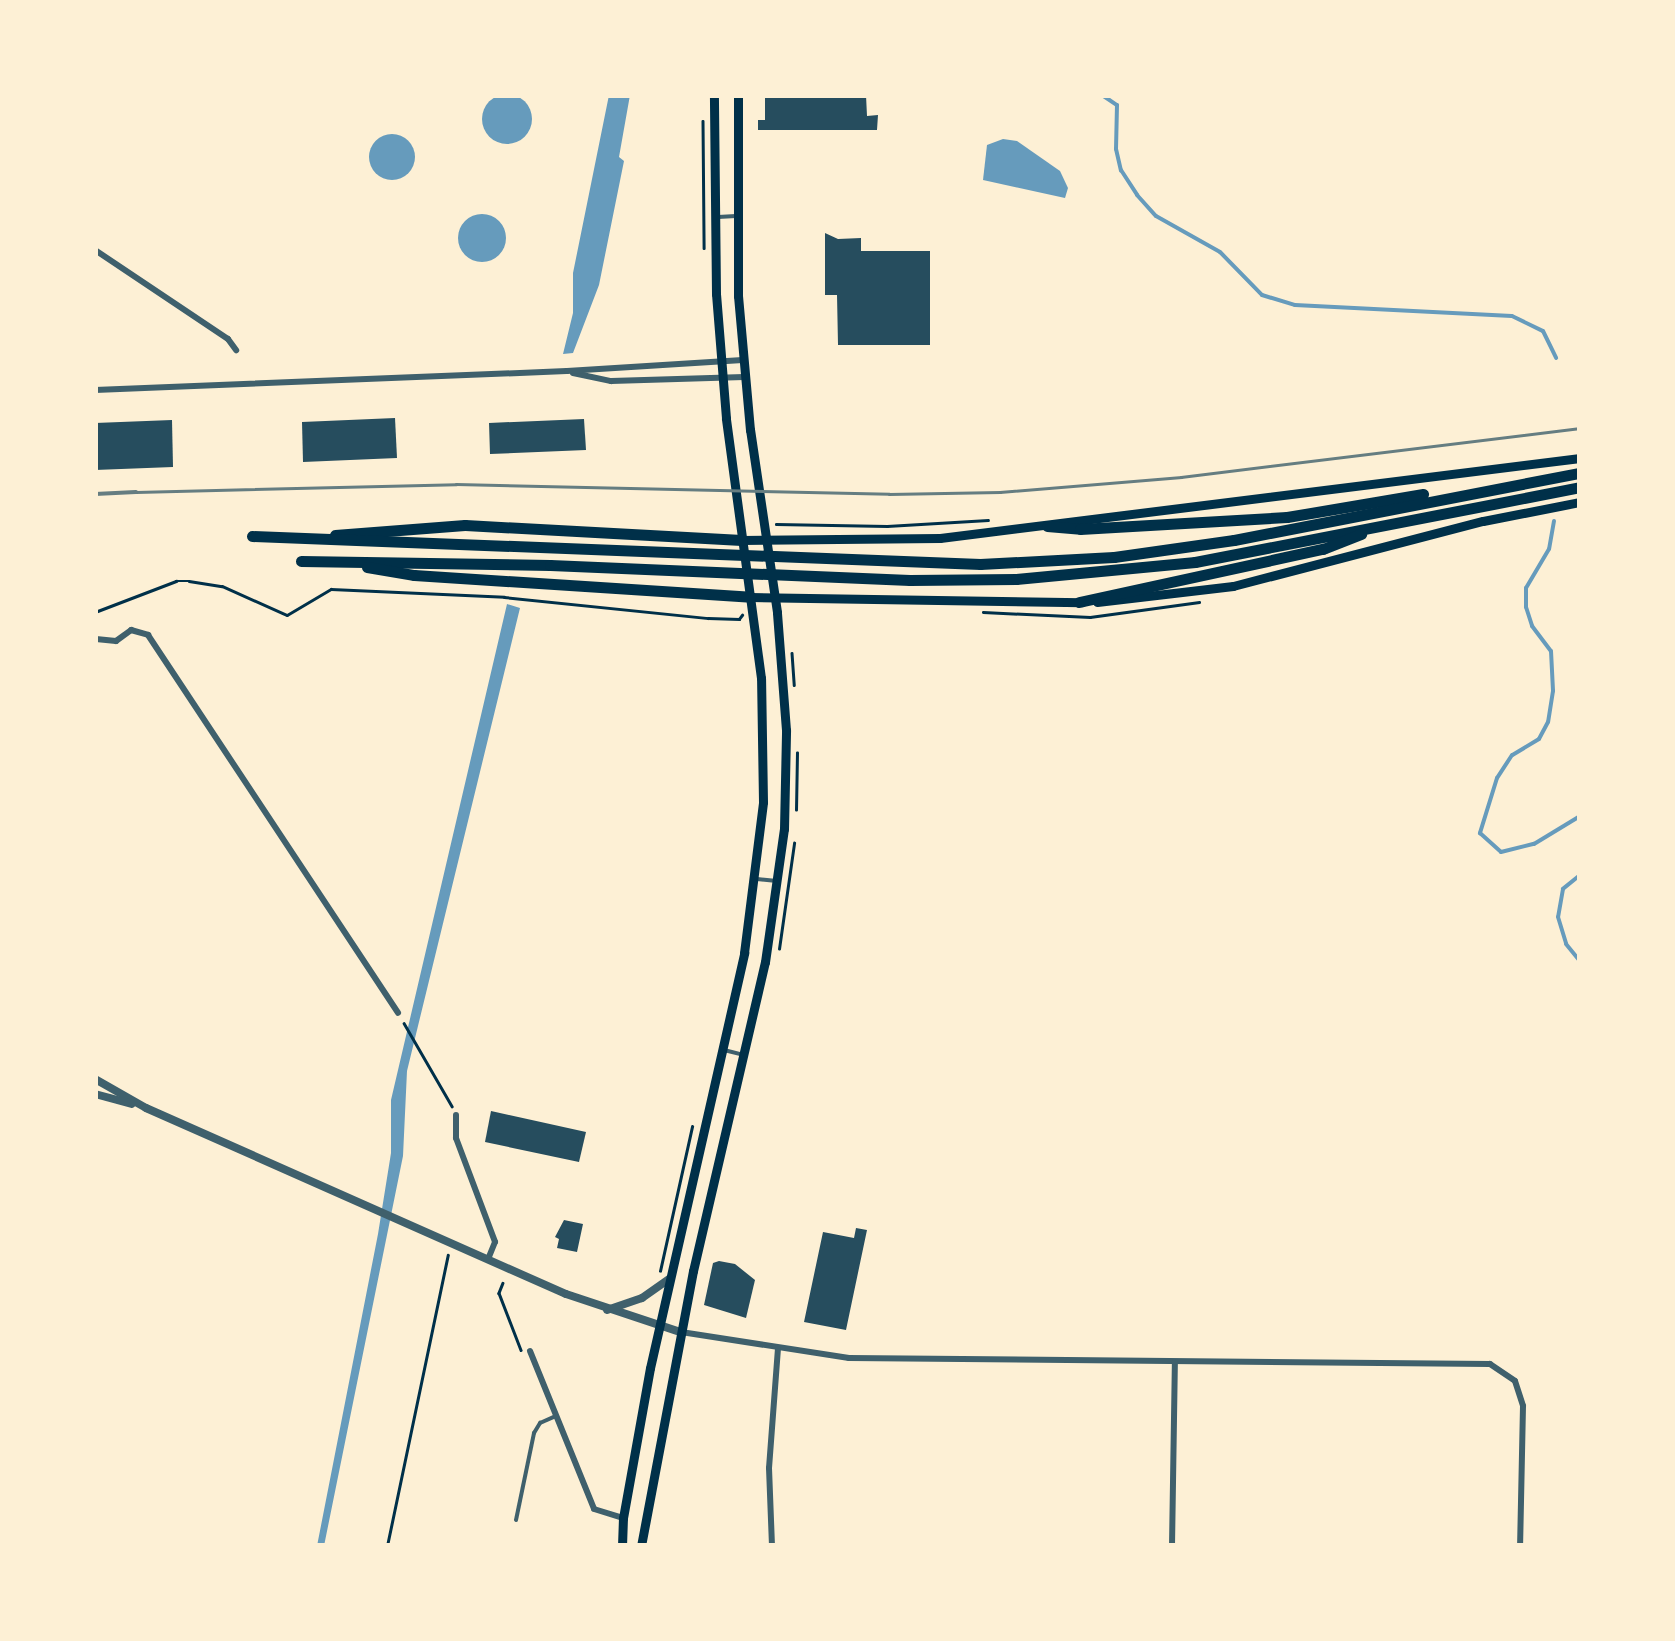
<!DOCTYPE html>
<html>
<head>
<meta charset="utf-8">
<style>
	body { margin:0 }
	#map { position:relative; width:1675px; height:1641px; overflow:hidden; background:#fdf0d5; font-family:"Space Grotesk",sans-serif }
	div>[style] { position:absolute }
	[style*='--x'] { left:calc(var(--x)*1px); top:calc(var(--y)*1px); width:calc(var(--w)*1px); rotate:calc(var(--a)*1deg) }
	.water>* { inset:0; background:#669bbc }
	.round { border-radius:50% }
	.stream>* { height:4px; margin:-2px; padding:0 2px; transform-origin:2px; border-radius:2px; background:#669bbc }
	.building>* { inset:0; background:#264d5e }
	.path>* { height:2.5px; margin:-1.25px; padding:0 1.25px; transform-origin:1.25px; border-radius:1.25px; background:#003049 }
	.service>* { height:4px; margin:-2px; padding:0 2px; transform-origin:2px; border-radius:2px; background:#3f606c }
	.minor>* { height:6px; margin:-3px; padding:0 3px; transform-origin:3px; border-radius:3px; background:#3f606c }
	.tertiary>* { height:8px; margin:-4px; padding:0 4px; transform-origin:4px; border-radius:4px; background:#3f606c }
	.secondary>* { height:9px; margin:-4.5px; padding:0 4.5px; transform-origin:4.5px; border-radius:4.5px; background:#003049 }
	.motorway>* { height:11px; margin:-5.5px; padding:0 5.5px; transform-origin:5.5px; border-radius:5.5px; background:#003049 }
	.tram>* { height:2.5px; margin:-1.25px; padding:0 1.25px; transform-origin:1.25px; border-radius:1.25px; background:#657d81 }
	.rail>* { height:4px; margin:-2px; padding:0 2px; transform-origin:2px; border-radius:2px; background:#657d81 }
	span { translate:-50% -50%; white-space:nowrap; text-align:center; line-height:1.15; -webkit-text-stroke:9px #fdf0d5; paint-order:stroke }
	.frame { position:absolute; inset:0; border:98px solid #fdf0d5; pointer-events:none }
</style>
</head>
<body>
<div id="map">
	<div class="water">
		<i class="round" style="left:482px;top:94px;width:50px;height:50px"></i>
		<i style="clip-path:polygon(609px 95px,630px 95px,619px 157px,624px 161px,599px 285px,573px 353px,563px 354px,573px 313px,573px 273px)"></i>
		<i class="round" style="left:369px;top:134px;width:46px;height:46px"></i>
		<i style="clip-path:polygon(1003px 139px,1017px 141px,1060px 171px,1068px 188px,1065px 198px,983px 180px,987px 145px)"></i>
		<i class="round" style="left:458px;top:214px;width:48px;height:48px"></i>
		<i style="clip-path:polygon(507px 604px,520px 608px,407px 1071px,403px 1156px,324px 1546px,317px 1546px,378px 1234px,391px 1153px,391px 1100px)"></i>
	</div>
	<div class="stream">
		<i style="--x:1102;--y:95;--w:18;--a:34"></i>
		<i style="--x:1117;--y:105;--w:44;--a:91.3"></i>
		<i style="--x:1116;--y:149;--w:22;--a:77"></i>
		<i style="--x:1121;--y:170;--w:30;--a:57"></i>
		<i style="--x:1137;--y:195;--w:28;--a:48"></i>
		<i style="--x:1156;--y:216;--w:73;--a:29.4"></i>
		<i style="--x:1220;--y:252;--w:60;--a:45.7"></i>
		<i style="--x:1262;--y:295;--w:34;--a:17"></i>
		<i style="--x:1295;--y:305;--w:217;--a:2.9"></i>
		<i style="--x:1512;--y:316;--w:34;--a:26"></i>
		<i style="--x:1543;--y:331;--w:30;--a:64"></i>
		<i style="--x:1554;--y:521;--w:28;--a:100"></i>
		<i style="--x:1549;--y:549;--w:45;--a:120.5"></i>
		<i style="--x:1526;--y:588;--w:19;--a:90"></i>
		<i style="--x:1526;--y:607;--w:20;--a:72"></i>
		<i style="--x:1532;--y:626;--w:31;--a:53"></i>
		<i style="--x:1551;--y:651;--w:40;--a:87.1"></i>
		<i style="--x:1553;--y:691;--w:31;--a:99"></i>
		<i style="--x:1548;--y:722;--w:19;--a:118"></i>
		<i style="--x:1539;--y:739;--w:31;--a:149"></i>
		<i style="--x:1512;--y:755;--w:27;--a:123"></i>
		<i style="--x:1497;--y:778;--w:58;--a:107.2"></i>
		<i style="--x:1480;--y:833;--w:28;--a:42"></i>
		<i style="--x:1501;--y:852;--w:34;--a:-14"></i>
		<i style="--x:1534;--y:844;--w:54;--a:-31.3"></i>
		<i style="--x:1580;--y:875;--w:22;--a:141"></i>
		<i style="--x:1563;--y:889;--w:28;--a:100"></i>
		<i style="--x:1558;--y:917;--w:28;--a:73"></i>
		<i style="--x:1566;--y:944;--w:22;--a:51"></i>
	</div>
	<div class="building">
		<i style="clip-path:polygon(765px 95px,866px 95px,867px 116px,878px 115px,877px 130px,758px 130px,758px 120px,765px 120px)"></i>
		<i style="clip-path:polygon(825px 233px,838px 239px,861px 238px,861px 251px,930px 251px,930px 345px,838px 345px,837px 295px,825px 295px)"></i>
		<i style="clip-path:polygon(395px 418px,397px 458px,303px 462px,302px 422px)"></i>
		<i style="clip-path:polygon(584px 419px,586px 450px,490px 454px,489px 423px)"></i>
		<i style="clip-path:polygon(172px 420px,173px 467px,95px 470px,95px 423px)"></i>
		<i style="clip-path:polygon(491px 1111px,586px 1132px,579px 1162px,485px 1142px)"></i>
		<i style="clip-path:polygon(564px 1220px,583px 1224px,577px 1252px,557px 1248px,559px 1239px,555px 1237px)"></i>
		<i style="clip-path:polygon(856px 1228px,867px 1230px,846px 1330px,804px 1322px,823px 1232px,854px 1238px)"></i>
		<i style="clip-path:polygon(719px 1261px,735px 1264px,755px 1280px,746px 1318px,704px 1305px,713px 1263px)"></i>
	</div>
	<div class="path">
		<i style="--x:703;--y:121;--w:127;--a:89.5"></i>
		<i style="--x:776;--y:524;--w:111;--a:1"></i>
		<i style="--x:887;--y:526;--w:101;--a:-3.4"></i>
		<i style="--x:95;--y:612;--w:87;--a:-20.9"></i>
		<i style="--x:176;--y:581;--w:13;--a:0"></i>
		<i style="--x:189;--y:581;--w:33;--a:9"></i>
		<i style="--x:222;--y:586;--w:71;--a:24"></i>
		<i style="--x:287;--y:615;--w:51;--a:-30.6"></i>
		<i style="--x:331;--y:589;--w:173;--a:2.6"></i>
		<i style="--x:504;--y:597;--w:205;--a:5.9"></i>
		<i style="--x:708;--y:618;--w:31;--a:2"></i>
		<i style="--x:739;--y:619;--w:5;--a:-53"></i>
		<i style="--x:983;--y:612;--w:107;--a:2.7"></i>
		<i style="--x:1090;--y:617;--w:110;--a:-7.8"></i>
		<i style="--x:792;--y:653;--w:32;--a:86"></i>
		<i style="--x:796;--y:810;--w:57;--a:-89"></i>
		<i style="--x:779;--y:949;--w:107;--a:-81.9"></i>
		<i style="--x:404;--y:1023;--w:96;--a:60"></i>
		<i style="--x:660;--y:1271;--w:148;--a:-77.5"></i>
		<i style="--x:503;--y:1283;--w:11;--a:112"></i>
		<i style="--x:499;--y:1293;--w:61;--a:68.9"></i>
		<i style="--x:387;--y:1546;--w:297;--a:-78.2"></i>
	</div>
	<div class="service">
		<i style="--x:718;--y:217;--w:18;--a:-3"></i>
		<i style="--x:757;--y:879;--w:20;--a:6"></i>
		<i style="--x:724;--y:1050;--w:21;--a:14"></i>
		<i style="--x:516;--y:1520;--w:89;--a:-78.3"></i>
		<i style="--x:534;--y:1433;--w:12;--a:-59"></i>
		<i style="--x:540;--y:1423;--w:17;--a:-24"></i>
	</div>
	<div class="minor">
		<i style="--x:95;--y:250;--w:160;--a:33.8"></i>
		<i style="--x:228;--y:339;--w:14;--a:54"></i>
		<i style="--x:573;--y:373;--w:39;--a:12"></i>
		<i style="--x:611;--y:381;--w:133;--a:-1.7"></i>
		<i style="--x:95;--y:390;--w:472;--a:-2.3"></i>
		<i style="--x:567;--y:371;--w:176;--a:-3.6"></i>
		<i style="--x:96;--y:639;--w:20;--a:6"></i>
		<i style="--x:116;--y:641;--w:19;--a:-36"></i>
		<i style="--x:131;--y:630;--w:18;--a:16"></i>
		<i style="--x:148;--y:635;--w:453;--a:56.5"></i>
		<i style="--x:456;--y:1115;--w:23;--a:90"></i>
		<i style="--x:456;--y:1138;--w:111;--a:69.4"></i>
		<i style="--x:495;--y:1242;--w:18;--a:112"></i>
		<i style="--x:681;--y:1332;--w:170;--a:8.8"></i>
		<i style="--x:849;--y:1358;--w:641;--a:0.54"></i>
		<i style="--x:1490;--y:1364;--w:30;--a:34"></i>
		<i style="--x:1515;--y:1381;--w:26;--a:72"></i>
		<i style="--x:1523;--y:1406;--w:140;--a:91.2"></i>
		<i style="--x:530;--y:1351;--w:170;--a:67.9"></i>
		<i style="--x:594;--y:1509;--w:30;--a:17"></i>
		<i style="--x:772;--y:1546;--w:78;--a:-92.2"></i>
		<i style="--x:769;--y:1468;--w:119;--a:-85.7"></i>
		<i style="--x:1172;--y:1546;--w:184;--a:-89.1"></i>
	</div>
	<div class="tertiary">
		<i style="--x:95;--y:1079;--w:59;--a:29.6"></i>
		<i style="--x:146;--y:1108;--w:459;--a:23.9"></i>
		<i style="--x:566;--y:1294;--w:120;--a:18.4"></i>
		<i style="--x:95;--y:1094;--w:38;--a:15"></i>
		<i style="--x:607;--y:1310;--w:37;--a:-19"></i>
		<i style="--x:642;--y:1298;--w:33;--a:-35"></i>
	</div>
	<div class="secondary">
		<i style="--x:742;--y:540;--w:198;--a:-0.6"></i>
		<i style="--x:940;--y:538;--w:645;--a:-7.13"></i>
		<i style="--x:750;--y:597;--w:332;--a:0.9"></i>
		<i style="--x:1097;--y:602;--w:137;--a:-6.7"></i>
		<i style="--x:1233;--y:586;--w:258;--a:-14.6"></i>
		<i style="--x:1483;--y:521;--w:99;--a:-11.1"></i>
		<i style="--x:622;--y:1546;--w:28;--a:-88"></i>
		<i style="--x:623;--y:1518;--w:152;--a:-79.8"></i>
		<i style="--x:650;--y:1368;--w:426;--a:-77.2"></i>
		<i style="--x:744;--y:953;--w:152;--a:-82.8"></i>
		<i style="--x:763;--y:802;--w:124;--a:-90.9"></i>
		<i style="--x:761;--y:678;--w:262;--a:-97.7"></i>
		<i style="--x:726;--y:418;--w:124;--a:-94.6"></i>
		<i style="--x:716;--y:294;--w:199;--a:-90.6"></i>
		<i style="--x:641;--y:1546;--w:280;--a:-79.3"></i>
		<i style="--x:693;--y:1271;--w:317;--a:-76.9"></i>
		<i style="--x:765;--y:962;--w:134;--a:-81.9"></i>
		<i style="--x:784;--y:829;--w:99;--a:-88.8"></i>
		<i style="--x:786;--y:730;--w:118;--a:-94.4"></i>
		<i style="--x:777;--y:612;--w:184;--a:-98.4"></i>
		<i style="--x:750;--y:430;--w:135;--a:-95.1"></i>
		<i style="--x:738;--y:296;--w:201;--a:-90"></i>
	</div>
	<div class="motorway">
		<i style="--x:1047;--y:526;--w:33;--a:5"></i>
		<i style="--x:1080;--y:529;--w:207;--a:-3.3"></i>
		<i style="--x:1287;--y:517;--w:138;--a:-9.6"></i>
		<i style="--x:335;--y:535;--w:130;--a:-4.4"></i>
		<i style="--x:465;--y:525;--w:277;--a:3.1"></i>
		<i style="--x:252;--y:536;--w:729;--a:2.2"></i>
		<i style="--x:980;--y:564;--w:134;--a:-3"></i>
		<i style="--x:1114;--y:557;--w:121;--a:-8.1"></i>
		<i style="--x:1234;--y:540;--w:352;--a:-11"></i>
		<i style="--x:301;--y:561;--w:249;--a:0.9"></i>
		<i style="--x:550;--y:565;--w:360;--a:2.4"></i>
		<i style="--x:910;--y:580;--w:106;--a:-0.5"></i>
		<i style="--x:1016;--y:579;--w:180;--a:-5.4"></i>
		<i style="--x:1195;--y:562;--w:392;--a:-11"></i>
		<i style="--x:367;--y:567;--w:48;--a:9.7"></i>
		<i style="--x:414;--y:575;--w:337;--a:3.7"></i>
		<i style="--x:1079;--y:602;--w:250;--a:-12.3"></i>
		<i style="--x:1323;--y:549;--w:41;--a:-21.5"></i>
	</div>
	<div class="tram">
		<i style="--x:136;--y:492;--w:320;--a:-1.4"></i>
		<i style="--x:456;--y:484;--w:433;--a:1.3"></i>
		<i style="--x:889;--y:494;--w:111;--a:-1"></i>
		<i style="--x:1000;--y:492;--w:182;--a:-4.7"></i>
		<i style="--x:1181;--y:477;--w:402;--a:-7"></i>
	</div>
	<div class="rail">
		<i style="--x:95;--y:494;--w:41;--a:-2.8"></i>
	</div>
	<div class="frame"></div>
</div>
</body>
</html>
